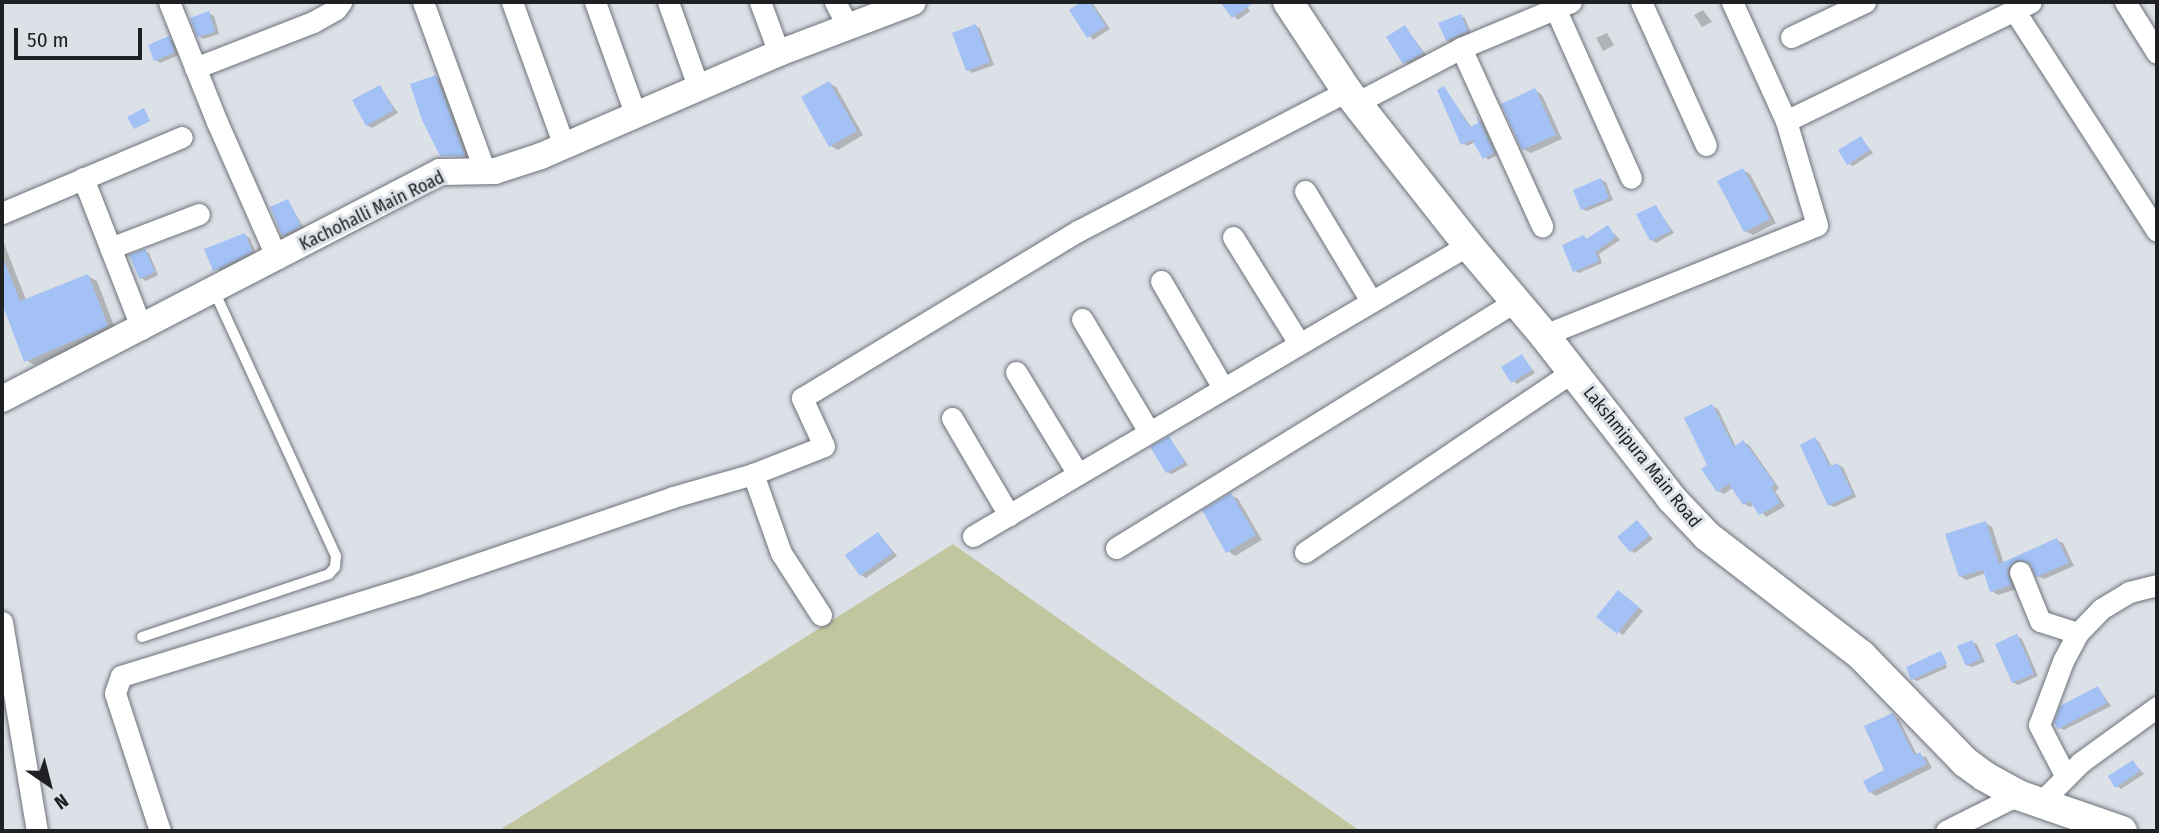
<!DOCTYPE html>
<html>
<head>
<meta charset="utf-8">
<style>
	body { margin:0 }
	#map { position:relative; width:2159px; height:833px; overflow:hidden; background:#dce1e8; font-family:"Fira Sans Condensed",sans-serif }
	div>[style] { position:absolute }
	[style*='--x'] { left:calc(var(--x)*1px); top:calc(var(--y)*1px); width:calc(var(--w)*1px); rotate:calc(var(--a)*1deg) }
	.green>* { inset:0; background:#c2c69e }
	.shadow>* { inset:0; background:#0003 }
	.building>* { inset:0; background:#a3c1f5 }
	.roads { filter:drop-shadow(0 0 2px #6d7178) drop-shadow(0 0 2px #6d7178) }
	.service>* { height:10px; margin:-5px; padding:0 5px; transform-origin:5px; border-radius:5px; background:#fff }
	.minor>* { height:21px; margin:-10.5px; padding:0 10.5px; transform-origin:10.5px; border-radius:10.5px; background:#fff }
	.tertiary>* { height:26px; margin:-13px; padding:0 13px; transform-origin:13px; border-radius:13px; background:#fff }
	.secondary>* { height:30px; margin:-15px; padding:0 15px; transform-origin:15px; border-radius:15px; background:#fff }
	span { translate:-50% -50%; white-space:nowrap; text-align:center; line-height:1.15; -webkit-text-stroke:6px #dce1e8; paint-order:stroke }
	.street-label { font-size:18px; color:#1f2023 }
	.frame { position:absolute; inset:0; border:4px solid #1f2023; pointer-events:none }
	.north { position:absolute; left:14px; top:749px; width:70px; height:70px; -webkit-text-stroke:5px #dce1e8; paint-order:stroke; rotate:145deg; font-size:19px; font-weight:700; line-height:28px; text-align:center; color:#1f2023 }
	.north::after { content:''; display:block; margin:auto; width:24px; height:32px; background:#1f2023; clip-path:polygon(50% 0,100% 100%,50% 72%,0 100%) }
	.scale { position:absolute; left:14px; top:28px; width:128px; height:32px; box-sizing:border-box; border:4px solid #1f2023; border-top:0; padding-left:9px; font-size:21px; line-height:24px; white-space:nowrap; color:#1f2023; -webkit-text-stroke:5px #dce1e8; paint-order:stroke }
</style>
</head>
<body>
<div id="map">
	<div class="green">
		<i style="clip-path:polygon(953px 544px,1360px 831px,498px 831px)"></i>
	</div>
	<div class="shadow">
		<i style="clip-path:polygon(1084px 2px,1092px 2px,1110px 29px,1093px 40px,1071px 10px)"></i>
		<i style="clip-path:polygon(1222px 2px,1244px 2px,1250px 11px,1238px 20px)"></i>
		<i style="clip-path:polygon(1703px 10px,1712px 22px,1702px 27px,1694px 15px)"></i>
		<i style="clip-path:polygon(209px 13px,214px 16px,219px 34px,203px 39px,199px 36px)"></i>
		<i style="clip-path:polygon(1461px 16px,1465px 18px,1471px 33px,1452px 43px,1447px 40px)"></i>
		<i style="clip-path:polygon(975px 26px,980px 28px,994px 65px,972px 73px,968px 70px)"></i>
		<i style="clip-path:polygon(1405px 27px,1427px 56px,1409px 65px,1404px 62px)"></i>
		<i style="clip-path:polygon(1607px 33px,1614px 45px,1603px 51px,1596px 38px)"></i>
		<i style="clip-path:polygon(168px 38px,173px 41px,179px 55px,160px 63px,156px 60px)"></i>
		<i style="clip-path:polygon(436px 77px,440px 80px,469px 157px,441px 155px)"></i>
		<i style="clip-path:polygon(829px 83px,836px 87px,863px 135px,838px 150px,831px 146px)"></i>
		<i style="clip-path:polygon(380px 87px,398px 113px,372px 128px,367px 125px)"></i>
		<i style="clip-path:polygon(1444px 88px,1472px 128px,1480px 124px,1481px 119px,1497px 155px,1488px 160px,1475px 142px,1467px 146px,1463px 143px)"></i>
		<i style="clip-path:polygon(1535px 90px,1542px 95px,1562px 139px,1531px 153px,1523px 149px)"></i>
		<i style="clip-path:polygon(1861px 138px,1873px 153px,1853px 166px,1848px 163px)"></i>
		<i style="clip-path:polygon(1743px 170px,1750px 174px,1776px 223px,1753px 235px,1745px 231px)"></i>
		<i style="clip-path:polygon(1601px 180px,1606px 182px,1613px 200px,1587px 211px,1582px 209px)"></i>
		<i style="clip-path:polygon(288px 201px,304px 228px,287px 237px,283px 235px)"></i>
		<i style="clip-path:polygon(1656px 207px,1674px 233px,1656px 243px,1652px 240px)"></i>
		<i style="clip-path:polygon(1608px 227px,1620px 240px,1599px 254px,1602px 263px,1579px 273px,1575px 271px,1584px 237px,1588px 240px)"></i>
		<i style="clip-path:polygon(245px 235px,250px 238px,256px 254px,221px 272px,217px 269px,207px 250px)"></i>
		<i style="clip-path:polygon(2px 238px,26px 300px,88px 276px,97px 281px,116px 331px,34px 365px,26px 360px,2px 298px)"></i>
		<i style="clip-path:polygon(144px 251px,149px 253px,158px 275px,146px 281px,141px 278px)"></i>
		<i style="clip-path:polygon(1522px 356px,1535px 373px,1517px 384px,1513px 381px)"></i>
		<i style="clip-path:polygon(1712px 406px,1718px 409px,1736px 447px,1743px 442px,1749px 445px,1779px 488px,1775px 491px,1785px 506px,1766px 517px,1755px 504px,1750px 507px,1745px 504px,1734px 487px,1724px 494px,1718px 491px,1709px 465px)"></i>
		<i style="clip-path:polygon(1169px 438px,1188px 465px,1172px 474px,1167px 472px)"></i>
		<i style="clip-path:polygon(1815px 439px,1819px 442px,1832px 467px,1838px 465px,1843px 467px,1856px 497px,1834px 507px,1829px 504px)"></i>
		<i style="clip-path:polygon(1231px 495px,1238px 499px,1262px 540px,1235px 556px,1228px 551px)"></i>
		<i style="clip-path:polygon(1637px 522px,1653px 539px,1635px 553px,1631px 551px)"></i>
		<i style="clip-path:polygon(1986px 523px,1992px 527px,2004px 564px,2057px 540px,2063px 543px,2074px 566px,2044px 579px,2037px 576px,2031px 564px,2022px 562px,2017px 589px,1998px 595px,1992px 591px,1986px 573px,1966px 580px,1960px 576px)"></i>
		<i style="clip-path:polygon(879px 534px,897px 556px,866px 578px,861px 575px)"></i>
		<i style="clip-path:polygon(1623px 595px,1643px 611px,1623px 635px,1599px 617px)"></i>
		<i style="clip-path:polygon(2017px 636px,2022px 639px,2038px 676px,2018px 685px,2013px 682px)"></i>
		<i style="clip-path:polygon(1972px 642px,1977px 644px,1985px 662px,1972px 667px,1967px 665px)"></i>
		<i style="clip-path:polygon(1941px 653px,1947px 668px,1917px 681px,1913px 679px)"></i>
		<i style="clip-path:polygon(2098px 688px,2111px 706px,2064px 730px,2059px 728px)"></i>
		<i style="clip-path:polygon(1893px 715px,1899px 719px,1917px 755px,1926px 757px,1932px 768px,1876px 796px,1870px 792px,1886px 771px)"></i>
		<i style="clip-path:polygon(2133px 762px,2144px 774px,2121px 789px,2117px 786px)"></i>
	</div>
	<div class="building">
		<i style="clip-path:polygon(1081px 2px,1090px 2px,1106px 26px,1087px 38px,1069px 10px)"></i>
		<i style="clip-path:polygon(1220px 2px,1255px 2px,1232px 18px)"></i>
		<i style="clip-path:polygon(209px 11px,215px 32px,197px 37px,190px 18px)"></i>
		<i style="clip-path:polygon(1461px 14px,1468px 31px,1446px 41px,1438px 23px)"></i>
		<i style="clip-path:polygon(976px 24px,990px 62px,966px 71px,952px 33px)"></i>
		<i style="clip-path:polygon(1405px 25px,1423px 53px,1403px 64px,1386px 37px)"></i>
		<i style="clip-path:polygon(169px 36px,175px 52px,154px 61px,148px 45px)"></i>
		<i style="clip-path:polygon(436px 75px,465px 156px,440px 156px,422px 120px,410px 84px)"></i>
		<i style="clip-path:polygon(829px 81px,857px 131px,829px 147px,801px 97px)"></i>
		<i style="clip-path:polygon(380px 85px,394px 110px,366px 126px,352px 100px)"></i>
		<i style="clip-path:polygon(1444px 86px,1470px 127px,1478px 123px,1477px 115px,1494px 153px,1483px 159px,1472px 140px,1461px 145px,1437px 90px)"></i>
		<i style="clip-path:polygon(1535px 88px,1556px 135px,1522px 150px,1501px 104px)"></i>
		<i style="clip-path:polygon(144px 108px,150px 121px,134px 129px,127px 117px)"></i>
		<i style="clip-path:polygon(1861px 136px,1870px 150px,1847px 165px,1838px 150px)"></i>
		<i style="clip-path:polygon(1743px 168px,1770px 219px,1744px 232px,1717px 181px)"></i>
		<i style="clip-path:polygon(1601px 178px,1609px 198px,1581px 210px,1573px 190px)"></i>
		<i style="clip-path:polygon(288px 199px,301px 226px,282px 236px,270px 207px)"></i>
		<i style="clip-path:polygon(1656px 205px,1671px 231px,1650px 241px,1636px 214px)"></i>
		<i style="clip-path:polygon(1608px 225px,1616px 237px,1595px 252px,1599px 261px,1573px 272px,1562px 245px,1584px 235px,1586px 239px)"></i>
		<i style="clip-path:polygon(245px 233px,252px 252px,213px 271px,204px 249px)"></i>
		<i style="clip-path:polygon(145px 249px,155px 272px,140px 279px,129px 255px)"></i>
		<i style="clip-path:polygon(2px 255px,20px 301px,88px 274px,108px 326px,24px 362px,2px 303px)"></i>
		<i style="clip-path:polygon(1522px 354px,1532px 370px,1511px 383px,1501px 367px)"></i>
		<i style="clip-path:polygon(1712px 404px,1734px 447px,1743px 440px,1775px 484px,1771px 487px,1780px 503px,1759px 515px,1750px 501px,1743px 505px,1729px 484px,1717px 492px,1701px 469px,1707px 465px,1684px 418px)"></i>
		<i style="clip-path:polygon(1169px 436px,1185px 462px,1166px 473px,1150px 447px)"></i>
		<i style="clip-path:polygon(1815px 437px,1830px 466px,1838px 463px,1853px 494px,1828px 506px,1800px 445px)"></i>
		<i style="clip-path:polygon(1231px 493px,1256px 535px,1226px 553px,1202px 510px)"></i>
		<i style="clip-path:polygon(1637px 520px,1650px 535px,1630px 552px,1617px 537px)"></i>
		<i style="clip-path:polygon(1986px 521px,1999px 564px,2057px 538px,2069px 563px,2036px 577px,2029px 562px,2016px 560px,2007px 570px,2011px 585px,1990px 592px,1983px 570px,1959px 577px,1945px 534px)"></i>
		<i style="clip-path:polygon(878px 532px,893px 553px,860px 576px,845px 555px)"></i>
		<i style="clip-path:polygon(1618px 590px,1639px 607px,1617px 634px,1596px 617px)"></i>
		<i style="clip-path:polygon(2017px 634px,2034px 674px,2012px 683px,1995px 644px)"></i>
		<i style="clip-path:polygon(1972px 640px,1981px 659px,1966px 666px,1957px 646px)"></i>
		<i style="clip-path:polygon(1941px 651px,1947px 664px,1911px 680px,1906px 667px)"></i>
		<i style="clip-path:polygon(2098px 686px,2107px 703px,2058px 729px,2054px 722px,2060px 706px)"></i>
		<i style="clip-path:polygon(1893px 713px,1914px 755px,1920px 752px,1927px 764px,1869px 793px,1863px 781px,1884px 770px,1864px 726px)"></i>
		<i style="clip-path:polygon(2133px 760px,2140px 771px,2115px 788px,2108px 776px)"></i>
	</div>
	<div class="roads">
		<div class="service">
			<i style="--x:142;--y:637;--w:197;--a:-18.6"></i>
			<i style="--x:329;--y:574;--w:9;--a:-49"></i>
			<i style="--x:335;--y:567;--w:11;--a:-85"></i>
			<i style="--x:336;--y:556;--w:292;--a:-114.7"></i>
		</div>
		<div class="minor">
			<i style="--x:169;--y:2;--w:129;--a:68.2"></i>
			<i style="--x:217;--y:122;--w:149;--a:66.2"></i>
			<i style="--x:423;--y:2;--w:180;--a:69.9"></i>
			<i style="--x:512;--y:2;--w:153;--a:70.1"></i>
			<i style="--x:595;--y:2;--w:121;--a:70.2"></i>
			<i style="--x:668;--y:2;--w:92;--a:70.4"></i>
			<i style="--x:760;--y:2;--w:54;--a:69.6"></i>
			<i style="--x:835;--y:2;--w:27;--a:62"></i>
			<i style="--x:1641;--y:2;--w:157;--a:65.6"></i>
			<i style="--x:2125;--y:2;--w:60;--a:57.9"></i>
			<i style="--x:1555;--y:8;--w:186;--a:65.9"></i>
			<i style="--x:2014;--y:10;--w:263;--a:57.1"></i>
			<i style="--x:1791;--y:37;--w:82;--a:-25.3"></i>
			<i style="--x:1461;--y:48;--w:196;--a:65.5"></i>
			<i style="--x:195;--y:68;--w:127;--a:-21.3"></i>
			<i style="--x:313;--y:22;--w:26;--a:-29"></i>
			<i style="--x:336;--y:9;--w:9;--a:-54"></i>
			<i style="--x:1356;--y:103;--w:119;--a:-27.6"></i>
			<i style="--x:1461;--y:48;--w:119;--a:-22.7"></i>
			<i style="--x:1786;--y:121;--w:272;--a:-25.9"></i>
			<i style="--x:83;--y:178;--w:162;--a:68.7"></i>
			<i style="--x:1305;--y:191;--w:128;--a:59"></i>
			<i style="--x:2;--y:213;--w:195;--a:-22.9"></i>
			<i style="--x:1233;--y:237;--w:125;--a:58.1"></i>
			<i style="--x:110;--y:248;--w:95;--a:-20.9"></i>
			<i style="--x:1161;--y:281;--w:124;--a:59.9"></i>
			<i style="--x:1082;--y:319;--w:131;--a:59.3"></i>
			<i style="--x:1544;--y:335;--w:294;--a:-21.9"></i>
			<i style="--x:1817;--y:225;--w:109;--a:-106.6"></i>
			<i style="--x:1786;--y:121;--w:131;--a:-114.4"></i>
			<i style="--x:1016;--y:372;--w:119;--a:58.7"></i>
			<i style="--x:952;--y:418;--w:113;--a:59.6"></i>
			<i style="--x:973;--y:536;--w:574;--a:-30.45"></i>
			<i style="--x:1116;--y:548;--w:469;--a:-31.7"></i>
			<i style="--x:1305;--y:552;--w:322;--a:-34"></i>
			<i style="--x:2020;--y:572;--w:53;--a:67.8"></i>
			<i style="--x:2040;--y:621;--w:40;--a:18"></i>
			<i style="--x:821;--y:615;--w:74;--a:-122.8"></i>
			<i style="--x:781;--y:553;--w:84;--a:-109.5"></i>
			<i style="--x:753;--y:474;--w:76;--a:-21.5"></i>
			<i style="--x:824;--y:446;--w:53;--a:-114.6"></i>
			<i style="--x:802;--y:398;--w:323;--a:-31.2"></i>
			<i style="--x:1078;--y:231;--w:303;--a:-27.5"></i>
			<i style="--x:2;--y:622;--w:212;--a:80.5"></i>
			<i style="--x:2066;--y:777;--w:59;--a:-117.4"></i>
			<i style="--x:2039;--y:725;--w:68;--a:-69.4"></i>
			<i style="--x:2063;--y:661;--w:32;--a:-62"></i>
			<i style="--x:2078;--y:633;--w:33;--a:-46"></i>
			<i style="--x:2101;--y:609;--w:33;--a:-31"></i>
			<i style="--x:2129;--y:592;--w:29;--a:-14"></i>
			<i style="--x:2040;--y:803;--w:58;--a:-45"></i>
			<i style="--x:2081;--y:762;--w:94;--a:-35.9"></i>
			<i style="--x:160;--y:831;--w:145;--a:-108.1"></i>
			<i style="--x:115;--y:693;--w:18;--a:-71"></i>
			<i style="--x:121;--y:676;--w:311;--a:-17.2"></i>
			<i style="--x:418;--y:584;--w:269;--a:-18.8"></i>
			<i style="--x:673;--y:497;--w:83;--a:-16"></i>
			<i style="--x:1946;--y:831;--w:80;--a:-26.6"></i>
		</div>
		<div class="tertiary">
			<i style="--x:2;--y:399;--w:493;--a:-27.4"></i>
			<i style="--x:440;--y:172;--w:55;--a:-1"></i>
			<i style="--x:495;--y:171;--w:48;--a:-18.1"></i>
			<i style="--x:541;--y:156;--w:259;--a:-23.4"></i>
			<i style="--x:779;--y:53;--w:143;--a:-20.8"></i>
		</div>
		<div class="secondary">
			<i style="--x:1288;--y:2;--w:107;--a:56.5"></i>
			<i style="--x:1347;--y:91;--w:196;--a:51.8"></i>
			<i style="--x:1468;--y:245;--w:118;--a:49.8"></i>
			<i style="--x:1544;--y:335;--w:208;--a:52"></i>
			<i style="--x:1672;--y:499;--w:51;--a:46.6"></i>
			<i style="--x:1707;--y:536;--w:195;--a:37.7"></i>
			<i style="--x:1861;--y:655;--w:149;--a:45.8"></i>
			<i style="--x:1965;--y:762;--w:24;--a:36"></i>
			<i style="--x:1984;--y:776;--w:39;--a:29"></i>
			<i style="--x:2018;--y:795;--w:110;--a:19.1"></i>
		</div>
	</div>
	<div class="street-label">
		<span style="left:372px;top:211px;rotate:-26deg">Kachohalli Main Road</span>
		<span style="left:1642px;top:457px;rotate:51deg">Lakshmipura Main Road</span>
	</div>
	<div class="frame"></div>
	<div class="north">N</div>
	<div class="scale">50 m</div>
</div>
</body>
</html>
